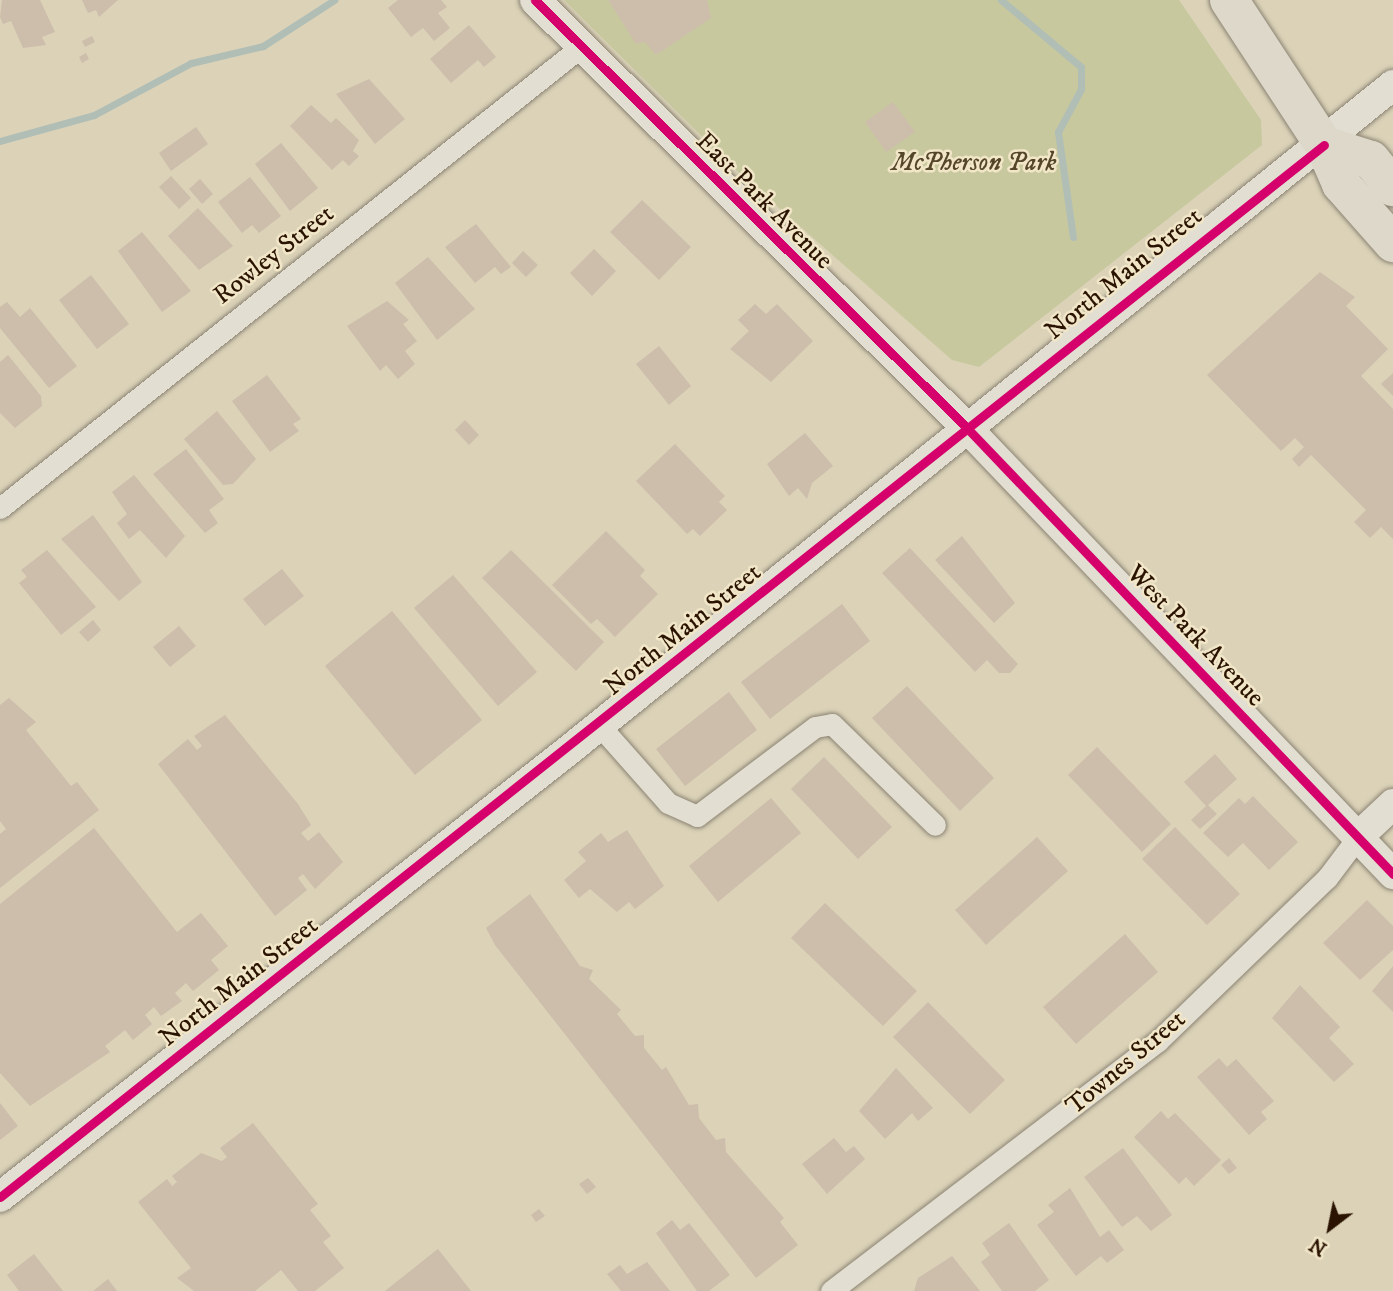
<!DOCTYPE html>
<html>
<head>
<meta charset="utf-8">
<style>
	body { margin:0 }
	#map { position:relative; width:1393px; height:1291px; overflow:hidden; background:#dbd2b8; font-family:"IM FELL DW Pica",serif }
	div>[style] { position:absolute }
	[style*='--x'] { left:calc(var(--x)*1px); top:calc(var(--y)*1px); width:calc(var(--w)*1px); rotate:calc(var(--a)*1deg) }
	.green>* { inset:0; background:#c7c89e }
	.stream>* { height:7px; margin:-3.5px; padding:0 3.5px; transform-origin:3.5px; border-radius:3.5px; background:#b0beb6 }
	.building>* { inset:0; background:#cdbeac }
	.roads { filter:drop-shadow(0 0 2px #8b8373) drop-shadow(0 0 2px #8b8373) }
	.street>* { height:21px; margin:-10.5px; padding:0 10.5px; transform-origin:10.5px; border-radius:10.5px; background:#e2ded1 }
	.secondary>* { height:30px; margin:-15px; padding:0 15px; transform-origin:15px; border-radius:15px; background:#e2ded1 }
	.highway>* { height:38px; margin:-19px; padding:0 19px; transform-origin:19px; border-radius:19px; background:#ddd8c9 }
	.cycleway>* { height:9px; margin:-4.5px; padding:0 4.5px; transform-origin:4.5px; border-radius:4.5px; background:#d6006c }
	span { translate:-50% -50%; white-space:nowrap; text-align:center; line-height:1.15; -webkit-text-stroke:5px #f1e6c7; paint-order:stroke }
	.park-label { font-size:26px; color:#544729; font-style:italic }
	.street-label { font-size:26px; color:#2a1300 }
	.north { position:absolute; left:1295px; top:1193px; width:70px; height:70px; -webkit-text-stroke:5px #f1e6c7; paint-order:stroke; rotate:212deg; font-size:19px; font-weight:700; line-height:28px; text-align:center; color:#2a1300 }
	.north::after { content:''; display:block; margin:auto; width:24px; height:32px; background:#2a1300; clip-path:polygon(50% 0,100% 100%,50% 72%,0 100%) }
</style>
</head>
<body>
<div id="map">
	<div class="green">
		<i style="clip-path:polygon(564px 0,1179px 0,1261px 120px,1262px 145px,979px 367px,952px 360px,738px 172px)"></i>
	</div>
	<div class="stream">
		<i style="--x:1001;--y:0;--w:104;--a:39.9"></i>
		<i style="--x:1081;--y:67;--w:22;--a:90"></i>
		<i style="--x:1081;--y:89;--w:49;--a:118.1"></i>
		<i style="--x:1058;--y:132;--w:106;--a:81.9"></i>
		<i style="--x:0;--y:141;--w:98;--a:-15.5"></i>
		<i style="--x:94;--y:115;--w:110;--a:-28.2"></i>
		<i style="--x:191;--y:63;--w:74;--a:-13.3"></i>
		<i style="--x:263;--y:46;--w:85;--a:-32.9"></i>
	</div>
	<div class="building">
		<i style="clip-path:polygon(2px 0,40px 0,55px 32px,42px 37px,46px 45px,23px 48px,11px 21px,3px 24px,0 17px)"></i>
		<i style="clip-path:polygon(82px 0,118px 0,99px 17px,96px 10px,88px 13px)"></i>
		<i style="clip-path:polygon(398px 0,441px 0,447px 7px,438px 13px,450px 28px,434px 41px,423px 28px,411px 37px,388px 8px)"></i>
		<i style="clip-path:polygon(608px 0,707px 0,711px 18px,656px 55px,645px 42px,636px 44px)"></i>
		<i style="clip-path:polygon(469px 25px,496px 57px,484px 67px,478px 60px,451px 83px,430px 59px)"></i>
		<i style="clip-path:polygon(92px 36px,95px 42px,85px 47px,82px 41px)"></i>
		<i style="clip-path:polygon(86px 53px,89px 59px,82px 63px,79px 57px)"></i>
		<i style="clip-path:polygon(369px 79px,405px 119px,375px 144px,336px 94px)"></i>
		<i style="clip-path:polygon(893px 102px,915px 132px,886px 152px,865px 122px)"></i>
		<i style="clip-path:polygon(311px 105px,331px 123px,336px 118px,359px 140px,353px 151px,359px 156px,349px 166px,343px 160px,332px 170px,290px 126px)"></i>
		<i style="clip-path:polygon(196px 127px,208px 144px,171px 171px,159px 153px)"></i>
		<i style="clip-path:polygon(281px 143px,318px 188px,290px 211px,255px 164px)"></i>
		<i style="clip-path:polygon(171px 176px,191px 198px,179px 209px,159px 187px)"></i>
		<i style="clip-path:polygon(250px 177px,281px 216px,259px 233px,252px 225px,242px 233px,218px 202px)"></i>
		<i style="clip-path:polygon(200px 179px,213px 194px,202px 204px,189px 189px)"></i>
		<i style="clip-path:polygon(642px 200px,691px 247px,659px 280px,610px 232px)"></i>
		<i style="clip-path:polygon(198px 208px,233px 246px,199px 270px,168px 236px)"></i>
		<i style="clip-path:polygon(476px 224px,511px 267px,501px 274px,495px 267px,475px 283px,445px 247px)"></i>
		<i style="clip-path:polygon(142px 232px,191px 291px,162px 312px,118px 251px)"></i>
		<i style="clip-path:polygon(594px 249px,616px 271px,592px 296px,570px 273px)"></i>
		<i style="clip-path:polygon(523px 251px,538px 265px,526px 277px,512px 263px)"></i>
		<i style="clip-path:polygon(428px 257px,475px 309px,437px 340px,395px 283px)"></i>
		<i style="clip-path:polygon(1320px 272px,1355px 297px,1346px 306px,1388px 349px,1361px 376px,1393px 409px,1393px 539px,1381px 527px,1370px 538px,1354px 522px,1366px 510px,1311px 455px,1299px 467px,1292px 459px,1304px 447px,1295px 438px,1281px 451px,1207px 375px)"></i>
		<i style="clip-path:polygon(91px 275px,129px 324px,97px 349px,59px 300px)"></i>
		<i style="clip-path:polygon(387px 301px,409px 320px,403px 324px,417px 341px,405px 351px,415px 364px,398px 379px,386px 365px,380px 371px,347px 326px)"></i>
		<i style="clip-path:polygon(7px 302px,20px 317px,30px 308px,77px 366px,49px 388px,0 328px,0 307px)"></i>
		<i style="clip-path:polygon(755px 304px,766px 314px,777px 304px,813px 341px,771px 382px,730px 349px,749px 331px,738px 320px)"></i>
		<i style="clip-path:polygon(659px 346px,691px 386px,669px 405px,636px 364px)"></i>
		<i style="clip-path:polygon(8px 355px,41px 396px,42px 406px,15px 428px,0 413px,0 362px)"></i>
		<i style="clip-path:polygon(1393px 373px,1393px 396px,1381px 384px)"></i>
		<i style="clip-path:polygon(267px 375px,301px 419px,293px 424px,299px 431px,270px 452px,232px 401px)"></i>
		<i style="clip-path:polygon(217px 411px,256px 459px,233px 484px,223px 485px,184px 439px)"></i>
		<i style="clip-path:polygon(465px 420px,479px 435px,469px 445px,455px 430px)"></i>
		<i style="clip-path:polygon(805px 433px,833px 466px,812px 483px,807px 499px,798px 488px,789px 496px,767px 464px)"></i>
		<i style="clip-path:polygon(675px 444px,725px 496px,719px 502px,727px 510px,700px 536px,693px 529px,687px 534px,636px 481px)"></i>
		<i style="clip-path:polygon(186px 449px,224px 499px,209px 510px,218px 523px,205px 533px,153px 474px)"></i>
		<i style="clip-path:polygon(134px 475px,185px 536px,166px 558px,140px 530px,129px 539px,117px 523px,127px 514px,112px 492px)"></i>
		<i style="clip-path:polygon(93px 515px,142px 582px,119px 601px,61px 539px)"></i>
		<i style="clip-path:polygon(606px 531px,645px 570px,640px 576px,658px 594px,615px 637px,597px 619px,591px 624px,552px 585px)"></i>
		<i style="clip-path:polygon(962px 536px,1015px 603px,994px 623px,935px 560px)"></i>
		<i style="clip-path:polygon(910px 548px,1018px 664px,1010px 673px,999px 673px,987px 660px,975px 672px,882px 573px)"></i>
		<i style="clip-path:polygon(47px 550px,96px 607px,61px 635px,19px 583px,27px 577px,21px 570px)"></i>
		<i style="clip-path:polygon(511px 550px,604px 642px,576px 671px,482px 578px)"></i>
		<i style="clip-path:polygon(282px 569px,304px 596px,265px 626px,243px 599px)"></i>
		<i style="clip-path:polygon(453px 575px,537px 672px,498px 706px,414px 608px)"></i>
		<i style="clip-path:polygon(842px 604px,870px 641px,770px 719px,741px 682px)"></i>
		<i style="clip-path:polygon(392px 611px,482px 720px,415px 775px,325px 666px)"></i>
		<i style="clip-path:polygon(93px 620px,101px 630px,88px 642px,79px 632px)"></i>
		<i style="clip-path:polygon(179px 626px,196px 646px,170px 667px,153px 647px)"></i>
		<i style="clip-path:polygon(907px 686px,994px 778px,960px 811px,872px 718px)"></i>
		<i style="clip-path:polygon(729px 692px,757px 730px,685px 786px,656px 749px)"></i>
		<i style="clip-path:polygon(9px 698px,36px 722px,26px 730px,71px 786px,77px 782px,99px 810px,0 888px,0 834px,6px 829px,0 821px,0 705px)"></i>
		<i style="clip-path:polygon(225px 715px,298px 804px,311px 825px,301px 833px,308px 841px,319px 832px,343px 862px,315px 889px,303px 874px,298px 878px,307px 890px,275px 916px,158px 764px,188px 739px,197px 750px,202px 746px,194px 736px)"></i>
		<i style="clip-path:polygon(1097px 747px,1171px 824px,1142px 852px,1068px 775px)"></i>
		<i style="clip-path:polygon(1215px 754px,1237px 779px,1208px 805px,1217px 814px,1200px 829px,1191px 820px,1206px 806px,1184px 782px)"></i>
		<i style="clip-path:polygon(824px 757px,892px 827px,858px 859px,791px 789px)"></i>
		<i style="clip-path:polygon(1253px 796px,1298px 842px,1269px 870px,1243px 843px,1228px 857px,1203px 833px,1239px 798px,1245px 804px)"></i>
		<i style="clip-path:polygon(771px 798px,801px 833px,718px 902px,689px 866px)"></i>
		<i style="clip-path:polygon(1175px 827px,1240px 894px,1207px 925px,1142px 859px)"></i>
		<i style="clip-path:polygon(94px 828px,177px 932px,201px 913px,228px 946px,211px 960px,219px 970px,193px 991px,186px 983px,175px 993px,182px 1001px,161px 1016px,154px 1007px,145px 1015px,152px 1024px,133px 1040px,125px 1030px,105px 1046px,110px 1052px,30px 1106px,0 1073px,0 904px)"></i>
		<i style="clip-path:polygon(627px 830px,664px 886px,635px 909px,629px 902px,617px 912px,590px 889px,579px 898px,564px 880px,586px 861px,578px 852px,601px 833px,608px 842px)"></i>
		<i style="clip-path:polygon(1037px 837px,1068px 871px,986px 945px,955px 910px)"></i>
		<i style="clip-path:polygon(530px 894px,580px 966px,593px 970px,589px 979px,621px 1010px,617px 1014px,635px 1036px,644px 1035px,644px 1048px,662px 1070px,666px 1067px,689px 1105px,698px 1104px,699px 1118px,716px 1140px,725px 1138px,726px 1152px,784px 1218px,780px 1222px,798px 1245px,756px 1278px,495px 945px,486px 928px)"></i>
		<i style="clip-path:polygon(1367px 900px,1393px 926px,1393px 950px,1360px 980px,1323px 943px)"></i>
		<i style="clip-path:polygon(825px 903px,917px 991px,883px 1026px,791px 938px)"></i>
		<i style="clip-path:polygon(1125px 934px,1158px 972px,1076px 1044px,1043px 1007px)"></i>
		<i style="clip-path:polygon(1393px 966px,1393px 1012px,1372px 991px)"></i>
		<i style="clip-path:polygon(1300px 985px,1340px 1027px,1329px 1038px,1354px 1064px,1334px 1082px,1272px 1018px)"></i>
		<i style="clip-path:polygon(928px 1002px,1005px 1080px,970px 1114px,893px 1037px)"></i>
		<i style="clip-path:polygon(1219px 1058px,1227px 1067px,1236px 1059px,1274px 1101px,1261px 1112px,1267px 1119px,1249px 1135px,1197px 1077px)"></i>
		<i style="clip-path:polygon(896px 1068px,933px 1108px,918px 1121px,912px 1113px,885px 1139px,859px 1111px)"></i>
		<i style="clip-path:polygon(0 1103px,18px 1126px,0 1140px)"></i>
		<i style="clip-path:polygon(1161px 1111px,1168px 1119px,1175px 1113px,1221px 1160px,1194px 1186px,1186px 1177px,1179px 1184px,1134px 1137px)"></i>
		<i style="clip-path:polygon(253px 1123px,318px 1204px,310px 1210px,331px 1236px,323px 1242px,344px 1268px,315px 1291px,298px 1291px,281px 1270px,255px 1291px,194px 1291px,177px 1278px,191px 1268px,138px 1202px,167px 1179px,172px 1186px,177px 1182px,172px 1176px,201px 1153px,222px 1161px,227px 1157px,220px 1148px)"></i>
		<i style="clip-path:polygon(834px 1138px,846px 1152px,854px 1146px,865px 1159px,827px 1194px,802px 1164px)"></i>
		<i style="clip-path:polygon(1123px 1148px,1172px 1215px,1151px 1231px,1137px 1216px,1122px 1227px,1084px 1177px)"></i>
		<i style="clip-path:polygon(1229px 1158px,1237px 1168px,1229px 1174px,1221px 1165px)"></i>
		<i style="clip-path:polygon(588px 1178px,596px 1187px,587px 1194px,579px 1184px)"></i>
		<i style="clip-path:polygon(1070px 1188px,1100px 1237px,1109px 1230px,1124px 1250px,1107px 1263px,1101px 1256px,1076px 1276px,1037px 1225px,1054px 1212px,1048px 1205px)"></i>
		<i style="clip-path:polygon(539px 1209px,545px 1216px,536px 1222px,531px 1215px)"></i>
		<i style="clip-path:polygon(672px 1220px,680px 1230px,689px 1223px,730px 1275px,709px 1291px,697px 1291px,656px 1233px)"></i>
		<i style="clip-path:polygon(1009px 1223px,1049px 1280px,1035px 1291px,1002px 1291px,981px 1262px,990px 1255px,982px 1243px)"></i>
		<i style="clip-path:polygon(438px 1249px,471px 1291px,385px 1291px,434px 1252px)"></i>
		<i style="clip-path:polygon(34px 1254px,63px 1291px,19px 1291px,7px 1275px)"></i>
		<i style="clip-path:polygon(952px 1256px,980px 1291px,914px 1291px,918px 1278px)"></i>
		<i style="clip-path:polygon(647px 1262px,670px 1291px,621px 1291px,607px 1274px,620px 1265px,627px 1274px)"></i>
		<i style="clip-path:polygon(108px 1279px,117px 1291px,93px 1291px)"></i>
	</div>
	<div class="roads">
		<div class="street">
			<i style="--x:0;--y:508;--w:743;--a:-38.44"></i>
			<i style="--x:599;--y:725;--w:104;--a:48.5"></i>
			<i style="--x:668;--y:803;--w:32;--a:24"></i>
			<i style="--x:697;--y:816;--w:148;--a:-37"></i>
			<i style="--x:815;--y:727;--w:17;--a:-10"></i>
			<i style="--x:832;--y:724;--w:144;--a:44.4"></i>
			<i style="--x:831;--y:1291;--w:412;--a:-37.4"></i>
			<i style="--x:1158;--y:1041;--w:235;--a:-44"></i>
			<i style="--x:1327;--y:878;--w:51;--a:-52.9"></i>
		</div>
		<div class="secondary">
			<i style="--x:535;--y:0;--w:608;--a:44.73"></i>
			<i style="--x:967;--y:428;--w:617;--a:46.31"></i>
			<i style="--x:1358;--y:837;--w:48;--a:-43.3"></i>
			<i style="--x:0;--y:1197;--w:724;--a:-38.15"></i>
			<i style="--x:569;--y:750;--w:1059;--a:-38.9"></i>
		</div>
		<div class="highway">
			<i style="--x:1229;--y:0;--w:173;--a:56.8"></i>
			<i style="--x:1324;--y:145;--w:43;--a:66.4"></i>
			<i style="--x:1341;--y:184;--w:79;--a:48.6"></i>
			<i style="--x:1324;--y:145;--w:49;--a:17.7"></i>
			<i style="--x:1371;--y:160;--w:35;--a:51"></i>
		</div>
	</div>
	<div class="cycleway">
		<i style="--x:535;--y:0;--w:608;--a:44.73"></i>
		<i style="--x:967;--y:428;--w:617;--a:46.31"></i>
		<i style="--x:0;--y:1197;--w:1691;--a:-38.47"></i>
	</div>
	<div class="park-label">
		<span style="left:974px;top:163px">McPherson Park</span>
	</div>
	<div class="street-label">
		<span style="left:764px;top:201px;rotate:45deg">East Park Avenue</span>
		<span style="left:274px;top:255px;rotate:-38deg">Rowley Street</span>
		<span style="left:1124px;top:274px;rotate:-39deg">North Main Street</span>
		<span style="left:683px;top:630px;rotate:-39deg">North Main Street</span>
		<span style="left:1195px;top:636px;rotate:46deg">West Park Avenue</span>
		<span style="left:239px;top:982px;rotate:-38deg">North Main Street</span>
		<span style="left:1126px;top:1063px;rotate:-40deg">Townes Street</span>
	</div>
	<div class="north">N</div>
</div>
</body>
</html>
